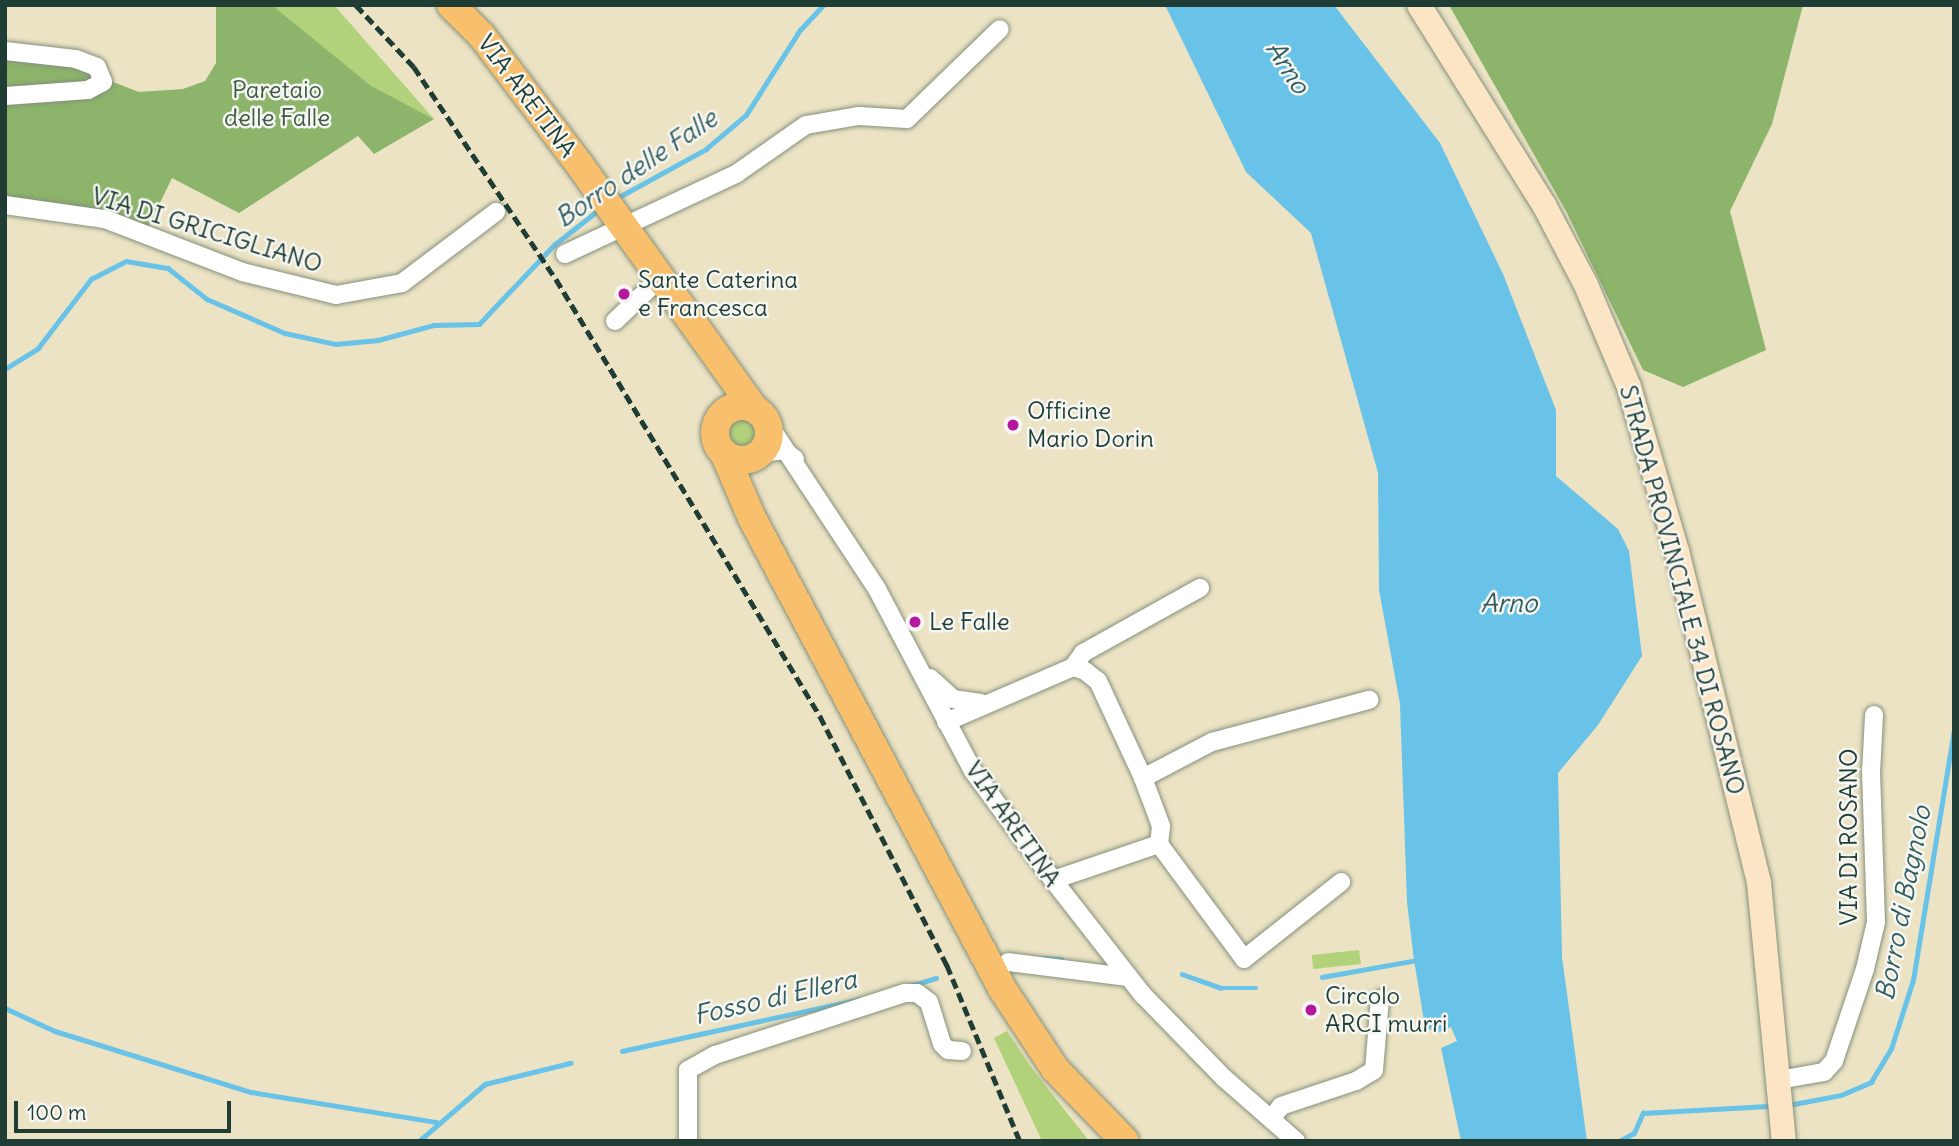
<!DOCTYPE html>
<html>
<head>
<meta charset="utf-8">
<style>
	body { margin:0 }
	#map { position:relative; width:1959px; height:1146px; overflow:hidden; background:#ebe3c4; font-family:Delius,sans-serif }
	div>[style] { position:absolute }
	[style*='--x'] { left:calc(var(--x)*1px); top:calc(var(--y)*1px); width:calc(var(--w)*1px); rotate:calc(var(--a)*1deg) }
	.green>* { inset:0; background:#b1d27a }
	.round { border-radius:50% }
	.forest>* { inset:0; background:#8cb46a }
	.water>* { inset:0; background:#69c2e7 }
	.stream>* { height:4.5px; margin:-2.25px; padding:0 2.25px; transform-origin:2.25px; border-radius:2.25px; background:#69c2e7 }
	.roads { filter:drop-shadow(0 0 2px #85907c) drop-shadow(0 0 2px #85907c) }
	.minor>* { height:18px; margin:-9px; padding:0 9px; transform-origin:9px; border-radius:9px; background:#fff }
	.secondary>* { height:24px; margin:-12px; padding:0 12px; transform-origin:12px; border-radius:12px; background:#fce5c4 }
	.primary>* { height:28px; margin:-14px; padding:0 14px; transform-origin:14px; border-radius:14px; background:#f8bf6c }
	.primary>.ring { margin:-14px; padding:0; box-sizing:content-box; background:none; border:28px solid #f8bf6c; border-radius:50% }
	.rail>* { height:4.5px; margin-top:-2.25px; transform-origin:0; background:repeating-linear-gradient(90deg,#1f3d34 0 10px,transparent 0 15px) }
	.dots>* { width:19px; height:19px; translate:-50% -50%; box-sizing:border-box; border:4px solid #f6f6f2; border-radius:50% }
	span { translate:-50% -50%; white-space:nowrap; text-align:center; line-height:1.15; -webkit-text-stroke:5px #f6f6f2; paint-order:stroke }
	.park-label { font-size:24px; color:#3c5b42 }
	.street-label { font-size:24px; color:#1f3d34 }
	.poi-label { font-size:24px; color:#1f3d34 }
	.left { translate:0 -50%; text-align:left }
	.water-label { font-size:26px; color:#325e61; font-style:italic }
	.frame { position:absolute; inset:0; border:7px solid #1f3d34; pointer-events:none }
	.scale { position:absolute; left:14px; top:1101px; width:217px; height:32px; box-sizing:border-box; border:4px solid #1f3d34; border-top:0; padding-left:9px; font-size:21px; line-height:24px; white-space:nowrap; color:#1f3d34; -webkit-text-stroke:5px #f6f6f2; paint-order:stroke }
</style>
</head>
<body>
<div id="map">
	<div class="green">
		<i style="clip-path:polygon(272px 5px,334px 5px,434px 119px,370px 86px)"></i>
		<i class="round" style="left:721px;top:412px;width:38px;height:38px"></i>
		<i style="clip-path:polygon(1359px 950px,1361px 964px,1313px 969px,1312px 955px)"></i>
		<i style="clip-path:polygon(1007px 1031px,1031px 1067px,1089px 1141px,1042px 1141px,994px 1038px)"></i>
	</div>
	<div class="forest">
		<i style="clip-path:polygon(216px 5px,272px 5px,371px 86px,434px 119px,374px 154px,358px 136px,239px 213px,172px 178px,145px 234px,5px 205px,5px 58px,91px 65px,113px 82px,139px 92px,183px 89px,205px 81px,216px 63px)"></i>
		<i style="clip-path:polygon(1449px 5px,1803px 5px,1772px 124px,1730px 211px,1766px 350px,1683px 387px,1643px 370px,1566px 211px)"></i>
	</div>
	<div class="water">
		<i style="clip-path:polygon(1165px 5px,1334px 5px,1440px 143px,1503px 274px,1556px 410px,1556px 476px,1618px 529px,1629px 551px,1642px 656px,1598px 725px,1558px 773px,1562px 957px,1587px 1141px,1461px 1141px,1441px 1048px,1457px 1041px,1451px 1027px,1437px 1033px,1425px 1027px,1414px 960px,1407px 902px,1400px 704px,1379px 590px,1378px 473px,1311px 233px,1246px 172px)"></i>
	</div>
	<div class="stream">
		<i style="--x:617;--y:198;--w:102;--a:-28.8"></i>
		<i style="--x:706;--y:149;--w:52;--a:-40.4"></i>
		<i style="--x:746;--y:115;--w:101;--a:-57.6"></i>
		<i style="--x:800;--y:30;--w:34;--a:-47"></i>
		<i style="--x:5;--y:369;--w:39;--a:-32"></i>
		<i style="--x:38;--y:348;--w:87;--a:-52.5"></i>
		<i style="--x:91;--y:279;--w:39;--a:-27"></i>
		<i style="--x:126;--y:261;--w:43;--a:9.5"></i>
		<i style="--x:168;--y:268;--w:50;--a:38.5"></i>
		<i style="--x:207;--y:299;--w:85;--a:23.6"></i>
		<i style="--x:285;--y:333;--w:52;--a:12.2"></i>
		<i style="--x:336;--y:344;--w:42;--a:-5.4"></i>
		<i style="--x:378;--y:340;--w:58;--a:-15"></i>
		<i style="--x:434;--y:325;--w:45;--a:-1.3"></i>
		<i style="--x:479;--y:324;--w:110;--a:-46.5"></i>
		<i style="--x:555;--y:244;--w:58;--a:-38"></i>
		<i style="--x:1043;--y:958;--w:18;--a:3"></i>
		<i style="--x:1182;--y:974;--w:41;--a:19.7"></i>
		<i style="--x:1221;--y:988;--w:35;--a:0"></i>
		<i style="--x:1322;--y:977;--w:97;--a:-10.1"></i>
		<i style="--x:913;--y:985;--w:24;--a:-17"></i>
		<i style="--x:5;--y:1008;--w:55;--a:24.7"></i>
		<i style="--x:55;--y:1031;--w:205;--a:17.3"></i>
		<i style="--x:251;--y:1092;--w:188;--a:9.2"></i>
		<i style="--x:622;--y:1051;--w:244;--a:-12.3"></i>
		<i style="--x:1794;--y:1104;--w:48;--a:-10.8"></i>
		<i style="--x:1841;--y:1095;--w:33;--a:-23"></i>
		<i style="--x:1871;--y:1082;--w:39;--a:-59"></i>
		<i style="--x:1891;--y:1049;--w:72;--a:-72.3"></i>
		<i style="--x:1913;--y:980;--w:254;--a:-80.7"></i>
		<i style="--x:419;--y:1141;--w:87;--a:-40.8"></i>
		<i style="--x:485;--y:1084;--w:88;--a:-13.9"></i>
		<i style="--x:1619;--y:1141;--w:17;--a:-28"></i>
		<i style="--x:1634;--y:1133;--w:22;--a:-66"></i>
		<i style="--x:1643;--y:1113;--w:125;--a:-3.2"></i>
	</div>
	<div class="roads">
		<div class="minor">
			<i style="--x:5;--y:51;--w:71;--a:6.4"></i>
			<i style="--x:76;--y:59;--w:22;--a:21"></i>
			<i style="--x:97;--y:67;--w:16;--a:68"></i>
			<i style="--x:103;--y:82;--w:17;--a:152"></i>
			<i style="--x:88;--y:90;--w:83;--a:175.9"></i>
			<i style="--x:5;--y:205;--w:101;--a:8"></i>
			<i style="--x:105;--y:219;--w:147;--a:21.1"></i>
			<i style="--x:242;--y:272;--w:97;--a:13.7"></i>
			<i style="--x:336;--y:295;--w:67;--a:-10.3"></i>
			<i style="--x:402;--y:283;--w:118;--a:-37.1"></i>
			<i style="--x:565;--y:254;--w:189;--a:-25.1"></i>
			<i style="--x:736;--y:174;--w:85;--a:-35"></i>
			<i style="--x:806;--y:125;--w:54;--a:-9.6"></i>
			<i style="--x:859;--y:116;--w:48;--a:3.6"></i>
			<i style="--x:907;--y:119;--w:129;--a:-44.1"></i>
			<i style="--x:615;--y:321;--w:62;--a:-43.7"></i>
			<i style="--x:767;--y:422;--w:200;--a:56.6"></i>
			<i style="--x:877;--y:589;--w:206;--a:62.2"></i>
			<i style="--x:973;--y:771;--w:135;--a:53.7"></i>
			<i style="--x:1053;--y:880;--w:146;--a:52"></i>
			<i style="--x:1143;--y:995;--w:116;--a:45.7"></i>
			<i style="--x:1224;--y:1078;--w:96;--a:41.2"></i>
			<i style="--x:760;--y:453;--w:23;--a:-7"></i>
			<i style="--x:783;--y:450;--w:15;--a:37"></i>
			<i style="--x:1073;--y:667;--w:17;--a:-54"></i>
			<i style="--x:1083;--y:653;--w:134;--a:-29.1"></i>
			<i style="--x:930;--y:678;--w:31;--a:42"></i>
			<i style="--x:953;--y:699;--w:28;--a:8"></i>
			<i style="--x:946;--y:722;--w:138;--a:-23.4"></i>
			<i style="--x:1073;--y:667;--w:13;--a:18"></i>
			<i style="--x:1085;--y:671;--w:16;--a:38"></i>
			<i style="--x:1098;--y:681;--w:107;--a:65.1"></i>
			<i style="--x:1143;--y:778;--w:51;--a:69.4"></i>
			<i style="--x:1161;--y:826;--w:18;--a:96"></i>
			<i style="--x:1159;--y:844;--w:143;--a:53.5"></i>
			<i style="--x:1244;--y:959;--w:124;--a:-38.4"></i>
			<i style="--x:1143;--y:778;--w:78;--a:-27.6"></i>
			<i style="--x:1212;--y:742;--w:163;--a:-15"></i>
			<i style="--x:1053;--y:880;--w:112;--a:-18.8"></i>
			<i style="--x:1008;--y:962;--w:120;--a:7.2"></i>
			<i style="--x:1779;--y:1080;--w:46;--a:-10.1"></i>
			<i style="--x:1824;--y:1072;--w:15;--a:-48"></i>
			<i style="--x:1834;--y:1061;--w:97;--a:-71.4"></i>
			<i style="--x:1865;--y:969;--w:48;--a:-76.8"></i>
			<i style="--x:1876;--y:922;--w:149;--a:-91.9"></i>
			<i style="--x:1871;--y:773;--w:58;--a:-87"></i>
			<i style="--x:1271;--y:1119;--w:16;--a:-52"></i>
			<i style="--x:1281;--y:1106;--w:79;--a:-18.4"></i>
			<i style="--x:1356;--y:1081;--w:21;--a:-31"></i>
			<i style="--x:1374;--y:1070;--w:71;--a:-85.2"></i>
			<i style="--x:688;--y:1141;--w:71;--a:-90"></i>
			<i style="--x:688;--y:1070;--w:31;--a:-29"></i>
			<i style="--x:715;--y:1055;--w:200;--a:-18.1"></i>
			<i style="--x:905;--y:993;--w:12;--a:0"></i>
			<i style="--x:917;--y:993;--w:15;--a:37"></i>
			<i style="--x:929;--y:1002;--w:44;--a:72.8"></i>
			<i style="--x:942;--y:1044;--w:8;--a:45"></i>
			<i style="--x:948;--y:1050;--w:14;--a:4"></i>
		</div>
		<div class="secondary">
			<i style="--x:1419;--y:5;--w:236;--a:58"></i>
			<i style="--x:1544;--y:205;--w:90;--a:62.3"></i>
			<i style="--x:1586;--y:285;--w:111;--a:67.1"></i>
			<i style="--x:1629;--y:387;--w:171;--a:73.7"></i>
			<i style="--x:1677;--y:551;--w:342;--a:76.1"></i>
			<i style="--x:1759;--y:883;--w:259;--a:84.5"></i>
		</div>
		<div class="primary">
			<i style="--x:451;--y:5;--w:44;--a:45"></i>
			<i style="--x:482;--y:36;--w:161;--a:52.8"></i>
			<i style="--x:579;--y:164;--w:300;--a:54.4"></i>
			<i class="ring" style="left:715px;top:406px;width:26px;height:26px"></i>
			<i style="--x:724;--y:453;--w:71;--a:66.7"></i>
			<i style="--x:752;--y:518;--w:535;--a:62"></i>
			<i style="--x:1003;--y:990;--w:95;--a:56.6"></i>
			<i style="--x:1055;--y:1069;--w:100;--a:45.8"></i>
		</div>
	</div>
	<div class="rail">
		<i style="--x:356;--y:5;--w:85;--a:46.9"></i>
		<i style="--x:414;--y:67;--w:255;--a:56.2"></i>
		<i style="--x:556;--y:279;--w:511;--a:58.86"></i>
		<i style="--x:820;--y:716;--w:280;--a:63"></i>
		<i style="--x:947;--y:965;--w:191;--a:67.5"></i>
	</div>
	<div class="dots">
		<i style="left:624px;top:294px;background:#b5179e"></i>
		<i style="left:1013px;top:425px;background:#b5179e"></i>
		<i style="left:915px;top:622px;background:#b5179e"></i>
		<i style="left:1311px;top:1010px;background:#b5179e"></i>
	</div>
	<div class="park-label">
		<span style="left:277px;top:104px">Paretaio<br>delle Falle</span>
	</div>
	<div class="street-label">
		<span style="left:527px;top:96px;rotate:53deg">VIA ARETINA</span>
		<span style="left:207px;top:230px;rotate:17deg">VIA DI GRICIGLIANO</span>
		<span style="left:1682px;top:590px;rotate:75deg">STRADA PROVINCIALE 34 DI ROSANO</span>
		<span style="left:1013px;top:824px;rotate:55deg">VIA ARETINA</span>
		<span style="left:1849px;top:837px;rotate:-90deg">VIA DI ROSANO</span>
	</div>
	<div class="poi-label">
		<span class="left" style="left:638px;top:294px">Sante Caterina<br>e Francesca</span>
		<span class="left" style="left:1027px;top:425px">Officine<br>Mario Dorin</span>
		<span class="left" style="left:929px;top:622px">Le Falle</span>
		<span class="left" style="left:1325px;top:1010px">Circolo<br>ARCI murri</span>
	</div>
	<div class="water-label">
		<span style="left:1288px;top:67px;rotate:57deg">Arno</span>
		<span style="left:636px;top:168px;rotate:-34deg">Borro delle Falle</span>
		<span style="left:1509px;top:603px">Arno</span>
		<span style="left:1903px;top:903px;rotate:-79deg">Borro di Bagnolo</span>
		<span style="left:775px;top:997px;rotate:-13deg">Fosso di Ellera</span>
	</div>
	<div class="frame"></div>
	<div class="scale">100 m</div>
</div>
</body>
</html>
